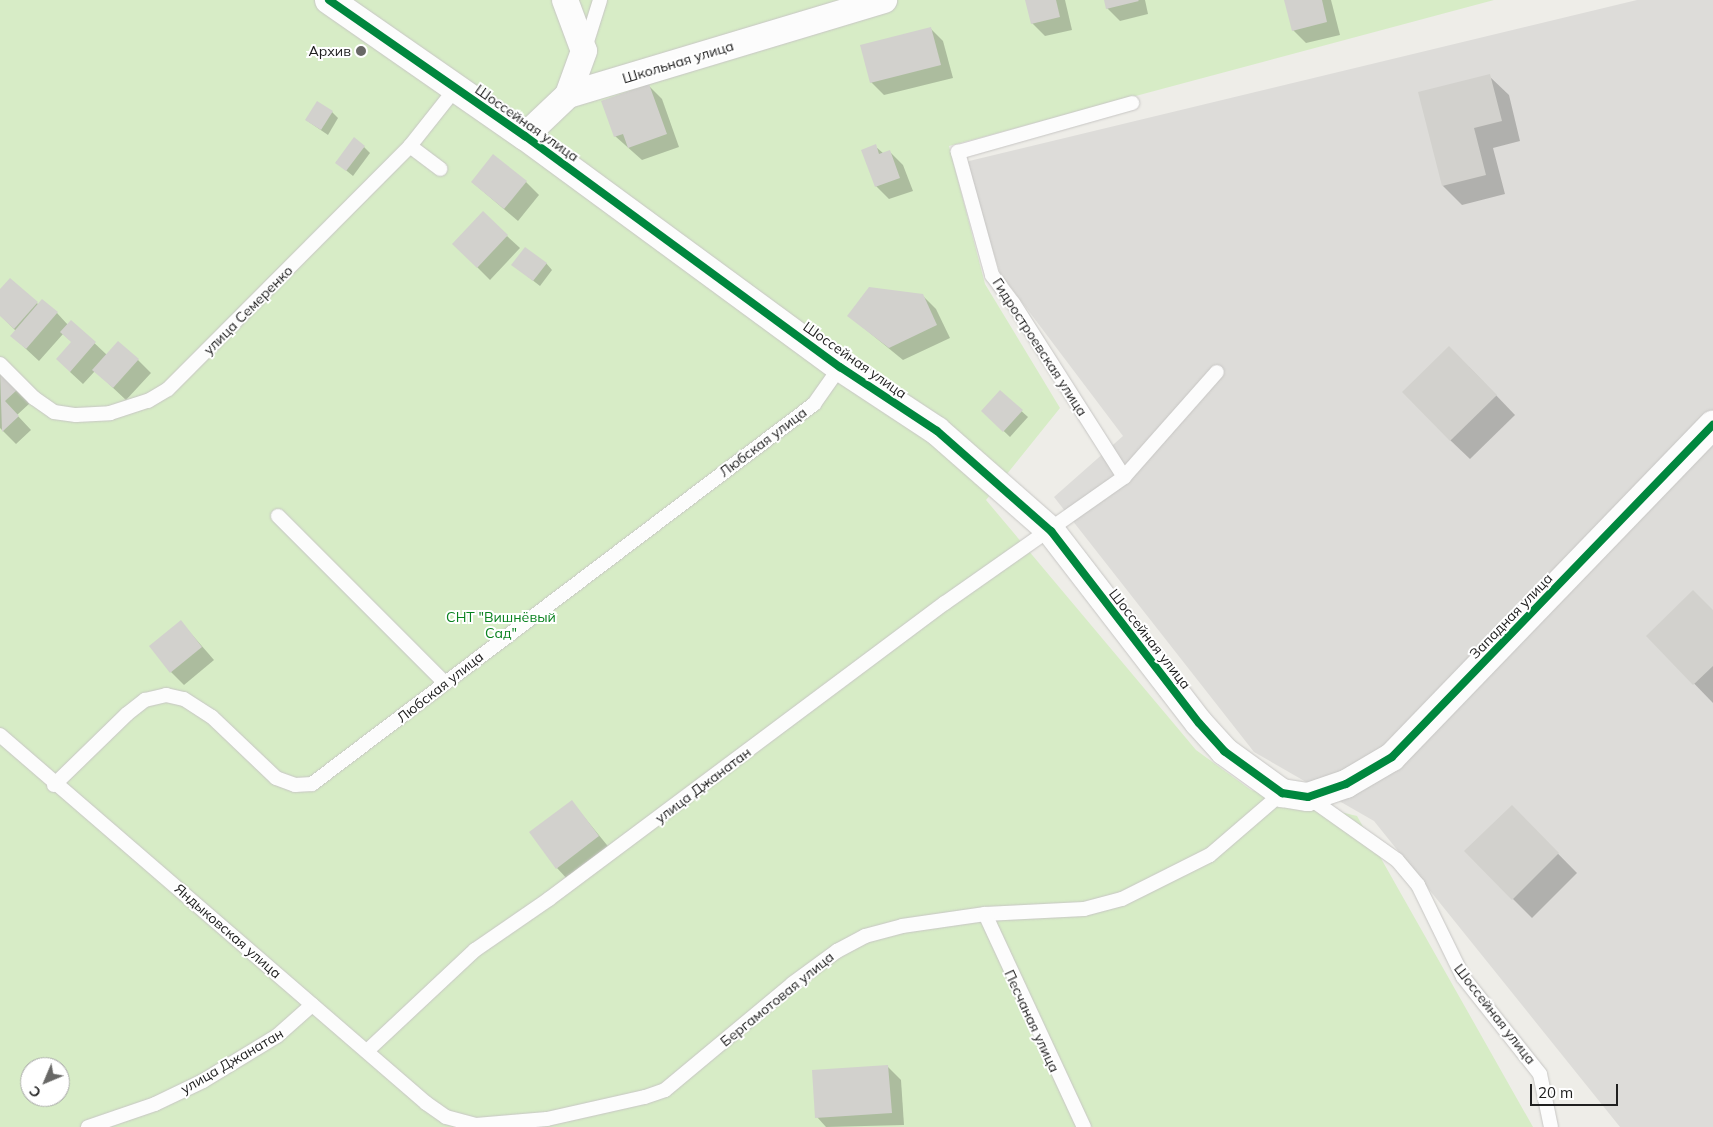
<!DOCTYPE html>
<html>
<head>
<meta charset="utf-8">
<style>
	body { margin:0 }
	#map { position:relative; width:1713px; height:1127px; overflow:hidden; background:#eeede8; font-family:Mulish,sans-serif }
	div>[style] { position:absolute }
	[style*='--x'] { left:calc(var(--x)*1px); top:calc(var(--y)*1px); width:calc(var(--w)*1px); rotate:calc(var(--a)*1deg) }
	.residential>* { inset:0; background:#dddcd9 }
	.grass>* { inset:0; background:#d7ecc6 }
	.shadow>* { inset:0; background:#0003 }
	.building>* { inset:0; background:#d2d1cd }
	.roads { filter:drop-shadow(0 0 1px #c7c6c4) drop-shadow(0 0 1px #c7c6c4) }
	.service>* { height:14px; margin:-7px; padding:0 7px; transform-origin:7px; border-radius:7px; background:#fcfcfc }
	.minor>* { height:26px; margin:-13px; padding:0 13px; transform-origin:13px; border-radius:13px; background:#fcfcfc }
	.tertiary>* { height:28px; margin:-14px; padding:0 14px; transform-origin:14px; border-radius:14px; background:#fcfcfc }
	.cycleway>* { height:8px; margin:-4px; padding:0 4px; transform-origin:4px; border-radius:4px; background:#00873e }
	.dots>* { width:14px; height:14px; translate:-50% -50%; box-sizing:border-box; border:2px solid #fff; border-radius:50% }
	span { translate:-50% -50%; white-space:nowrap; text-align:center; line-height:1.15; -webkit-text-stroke:4px #fff; paint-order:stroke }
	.poi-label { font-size:14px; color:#202020 }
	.right { translate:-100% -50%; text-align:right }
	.street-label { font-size:14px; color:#202020 }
	.park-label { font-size:14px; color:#09821f }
	.north { position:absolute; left:20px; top:1057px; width:50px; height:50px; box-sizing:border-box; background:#fff; border:1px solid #a6a6a6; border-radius:50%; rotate:225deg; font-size:14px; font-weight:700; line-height:20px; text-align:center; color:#202020 }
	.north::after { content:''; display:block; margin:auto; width:18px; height:22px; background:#686866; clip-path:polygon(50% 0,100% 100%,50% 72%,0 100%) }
	.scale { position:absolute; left:1530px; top:1084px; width:88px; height:22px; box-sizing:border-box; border:2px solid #202020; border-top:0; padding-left:6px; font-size:15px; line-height:18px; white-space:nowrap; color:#202020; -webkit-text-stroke:4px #fff; paint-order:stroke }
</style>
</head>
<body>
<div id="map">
	<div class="residential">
		<i style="clip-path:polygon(1637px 0,1713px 0,1713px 1127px,1620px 1127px,1374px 821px,1254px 752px,1054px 497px,1123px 436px,1000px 273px,965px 162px)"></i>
	</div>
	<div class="grass">
		<i style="clip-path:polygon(evenodd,0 0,1494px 0,949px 146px,985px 284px,1060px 408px,986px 500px,1196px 750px,1251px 790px,1357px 816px,1533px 1127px,0 1127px,0 0,30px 1067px,60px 1067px,60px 1097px,30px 1097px,30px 1067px)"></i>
	</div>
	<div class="shadow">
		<i style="clip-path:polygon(1026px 0,1065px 0,1072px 30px,1045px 36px,1032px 23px)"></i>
		<i style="clip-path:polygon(1105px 0,1145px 0,1148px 14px,1120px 21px,1107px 8px)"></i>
		<i style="clip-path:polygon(1285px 0,1331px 0,1340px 35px,1306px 43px,1293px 30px)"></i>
		<i style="clip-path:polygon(930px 28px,943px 41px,953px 78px,884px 95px,871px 82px)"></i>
		<i style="clip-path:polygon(1489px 76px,1509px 95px,1520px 141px,1493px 148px,1505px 194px,1462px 205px,1443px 186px)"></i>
		<i style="clip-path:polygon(649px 86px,662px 99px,679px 147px,642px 160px,615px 136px)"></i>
		<i style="clip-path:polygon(332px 112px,338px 118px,328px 135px,306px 120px)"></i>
		<i style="clip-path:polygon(875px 146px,884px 154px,890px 152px,903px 165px,913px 191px,889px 199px,876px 186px)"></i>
		<i style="clip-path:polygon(364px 147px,370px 153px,353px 176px,336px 162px)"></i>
		<i style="clip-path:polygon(472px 182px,526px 182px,539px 195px,518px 221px)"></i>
		<i style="clip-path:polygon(507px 236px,520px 248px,490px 280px,467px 257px)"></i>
		<i style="clip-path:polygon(546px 263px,552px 270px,540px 286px,513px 265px)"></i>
		<i style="clip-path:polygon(10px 279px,39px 305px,57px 313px,68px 325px,71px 321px,107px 355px,138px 360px,151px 373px,126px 400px,95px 371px,83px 384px,70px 372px,72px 342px,63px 334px,39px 361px,12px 336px,16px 331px,0 315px,0 291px)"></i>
		<i style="clip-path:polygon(923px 296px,936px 309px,950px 338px,903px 360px,849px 316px)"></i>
		<i style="clip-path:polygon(1469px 367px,1515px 415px,1470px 459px,1450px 440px)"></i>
		<i style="clip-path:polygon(0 371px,30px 403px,17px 415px,31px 430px,16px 444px,0 428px)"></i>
		<i style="clip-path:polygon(1000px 392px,1028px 417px,1010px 437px,989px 417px)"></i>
		<i style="clip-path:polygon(1713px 612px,1713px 703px,1648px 636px)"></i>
		<i style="clip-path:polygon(181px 622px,214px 660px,184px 685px,171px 672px)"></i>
		<i style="clip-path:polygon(572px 802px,611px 850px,569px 881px,557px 868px)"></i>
		<i style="clip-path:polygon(1512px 807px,1577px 873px,1532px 918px,1513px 899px)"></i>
		<i style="clip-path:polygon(888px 1067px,901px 1080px,904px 1125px,826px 1127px,817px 1117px)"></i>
	</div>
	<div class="building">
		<i style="clip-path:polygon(1025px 0,1056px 0,1060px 17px,1031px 24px)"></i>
		<i style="clip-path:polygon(1104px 0,1138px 0,1139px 1px,1106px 9px)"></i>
		<i style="clip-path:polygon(1284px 0,1322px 0,1327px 22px,1292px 31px)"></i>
		<i style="clip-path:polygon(931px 27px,941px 65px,870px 83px,860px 45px)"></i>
		<i style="clip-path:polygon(1490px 74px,1502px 121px,1474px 128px,1486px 175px,1442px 186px,1418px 92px)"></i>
		<i style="clip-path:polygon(649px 84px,667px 134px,628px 148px,623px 134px,614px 137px,601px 101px)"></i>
		<i style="clip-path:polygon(317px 101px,333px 111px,321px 130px,305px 120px)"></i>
		<i style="clip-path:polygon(354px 137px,365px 146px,346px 171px,335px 163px)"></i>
		<i style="clip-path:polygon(876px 144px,879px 154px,890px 150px,900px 178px,875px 187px,861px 150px)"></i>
		<i style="clip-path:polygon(493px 154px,527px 181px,504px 209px,471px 182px)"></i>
		<i style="clip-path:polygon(483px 211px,508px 235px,477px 268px,452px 244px)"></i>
		<i style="clip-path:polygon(525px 247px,547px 263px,533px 281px,511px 265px)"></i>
		<i style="clip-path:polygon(10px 278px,38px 302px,14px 329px,0 316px,0 289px)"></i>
		<i style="clip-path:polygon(869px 287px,923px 294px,937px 325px,889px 348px,847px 316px)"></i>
		<i style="clip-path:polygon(42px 299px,58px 312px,26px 349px,10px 336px)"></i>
		<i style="clip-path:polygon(71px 320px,96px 342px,70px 372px,56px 359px,71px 342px,60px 332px)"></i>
		<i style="clip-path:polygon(118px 341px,139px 359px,113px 388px,92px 370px)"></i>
		<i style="clip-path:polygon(1449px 346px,1497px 395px,1450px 441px,1402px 392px)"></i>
		<i style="clip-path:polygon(0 370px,18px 389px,5px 401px,19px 416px,2px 432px)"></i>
		<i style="clip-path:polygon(1000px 390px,1023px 410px,1003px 432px,981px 411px)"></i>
		<i style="clip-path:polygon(1693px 590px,1713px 610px,1713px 666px,1693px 685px,1646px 636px)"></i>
		<i style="clip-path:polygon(181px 620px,202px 647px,170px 673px,149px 646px)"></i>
		<i style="clip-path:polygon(572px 800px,599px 836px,556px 869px,529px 832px)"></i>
		<i style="clip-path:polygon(1512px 805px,1559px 853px,1512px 900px,1464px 851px)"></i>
		<i style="clip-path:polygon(888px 1065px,892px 1113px,815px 1118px,812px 1070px)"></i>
	</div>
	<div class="roads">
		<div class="service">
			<i style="--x:585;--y:48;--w:50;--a:-72.6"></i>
			<i style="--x:410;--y:146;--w:38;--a:37"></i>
			<i style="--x:0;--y:364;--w:48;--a:45"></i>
			<i style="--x:34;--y:398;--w:24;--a:35"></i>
			<i style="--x:54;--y:412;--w:22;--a:8"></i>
			<i style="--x:76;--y:415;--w:34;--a:-3"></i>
			<i style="--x:110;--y:413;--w:40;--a:-18"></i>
			<i style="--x:148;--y:401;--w:23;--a:-31"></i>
			<i style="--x:168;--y:389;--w:343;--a:-45.1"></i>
			<i style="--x:410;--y:146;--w:74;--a:-51.6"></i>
			<i style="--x:1124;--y:477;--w:206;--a:-122.5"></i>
			<i style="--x:1013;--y:303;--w:35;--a:-127"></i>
			<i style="--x:992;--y:275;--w:128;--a:-105.5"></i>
			<i style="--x:958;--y:152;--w:181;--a:-15.7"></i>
			<i style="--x:278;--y:516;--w:235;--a:45"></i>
			<i style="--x:0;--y:735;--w:563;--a:40.82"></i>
			<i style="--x:426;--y:1103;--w:24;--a:35"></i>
			<i style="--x:446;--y:1117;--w:31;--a:15"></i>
			<i style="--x:476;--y:1125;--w:71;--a:-4.8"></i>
			<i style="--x:547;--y:1119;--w:100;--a:-12.7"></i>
			<i style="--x:645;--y:1097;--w:21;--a:-19"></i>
			<i style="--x:665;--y:1090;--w:165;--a:-39.8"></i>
			<i style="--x:792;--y:984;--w:56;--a:-36.3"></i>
			<i style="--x:837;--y:951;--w:32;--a:-28"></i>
			<i style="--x:865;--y:936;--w:38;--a:-15"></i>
			<i style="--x:902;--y:926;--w:84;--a:-8.2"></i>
			<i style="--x:985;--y:914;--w:99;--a:-2.9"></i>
			<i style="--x:1084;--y:909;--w:39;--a:-15"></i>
			<i style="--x:1122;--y:899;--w:98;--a:-26.6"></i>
			<i style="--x:1210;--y:855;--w:95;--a:-40.7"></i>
			<i style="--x:54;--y:785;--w:102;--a:-44.2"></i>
			<i style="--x:127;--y:714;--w:23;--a:-38"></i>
			<i style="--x:145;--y:700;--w:22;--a:-13"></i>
			<i style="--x:166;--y:695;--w:18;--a:13"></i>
			<i style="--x:184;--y:699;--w:33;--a:33"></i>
			<i style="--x:212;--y:717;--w:88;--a:43.6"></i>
			<i style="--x:276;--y:778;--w:20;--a:20"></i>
			<i style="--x:295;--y:785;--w:17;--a:-3"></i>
			<i style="--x:312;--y:784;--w:630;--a:-37.12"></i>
			<i style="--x:814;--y:404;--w:45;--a:-54.9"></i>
			<i style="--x:1308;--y:797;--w:109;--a:35.3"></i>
			<i style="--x:1397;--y:860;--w:33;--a:50"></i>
			<i style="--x:1418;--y:885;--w:102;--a:63.9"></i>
			<i style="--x:1463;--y:977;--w:124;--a:51.6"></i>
			<i style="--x:1540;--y:1074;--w:54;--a:78.3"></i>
			<i style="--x:985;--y:914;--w:235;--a:65.1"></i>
			<i style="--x:367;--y:1051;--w:148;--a:-43.1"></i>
			<i style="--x:475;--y:950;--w:90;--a:-34.6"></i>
			<i style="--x:549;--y:899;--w:494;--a:-36.8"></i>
			<i style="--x:945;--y:603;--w:219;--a:-35.1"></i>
			<i style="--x:1124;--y:477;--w:140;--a:-48.5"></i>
			<i style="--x:88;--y:1127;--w:71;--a:-18.9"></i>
			<i style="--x:155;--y:1104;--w:53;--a:-25.6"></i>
			<i style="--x:203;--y:1081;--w:87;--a:-31.3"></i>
			<i style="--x:277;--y:1036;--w:47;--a:-41.5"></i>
		</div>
		<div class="minor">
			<i style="--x:565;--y:0;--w:54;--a:69.6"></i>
			<i style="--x:584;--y:51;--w:47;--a:110"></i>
			<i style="--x:568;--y:95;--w:330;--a:-16.7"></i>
			<i style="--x:525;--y:136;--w:59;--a:-43.6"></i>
		</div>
		<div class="tertiary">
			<i style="--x:329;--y:0;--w:239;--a:34.8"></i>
			<i style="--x:525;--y:136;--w:391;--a:36.3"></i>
			<i style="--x:840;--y:367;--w:116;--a:33.4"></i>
			<i style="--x:937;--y:431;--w:152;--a:41.3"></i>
			<i style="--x:1051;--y:531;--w:242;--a:52.4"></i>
			<i style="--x:1199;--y:723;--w:38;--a:48"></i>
			<i style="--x:1224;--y:751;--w:72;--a:35.9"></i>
			<i style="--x:1282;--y:793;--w:26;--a:9"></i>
			<i style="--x:1308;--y:797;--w:40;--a:-18.9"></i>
			<i style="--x:1346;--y:784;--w:53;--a:-30.4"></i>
			<i style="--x:1392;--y:757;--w:462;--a:-46"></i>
		</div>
	</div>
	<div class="cycleway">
		<i style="--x:329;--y:0;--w:239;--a:34.8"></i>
		<i style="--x:525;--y:136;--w:391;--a:36.3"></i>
		<i style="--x:840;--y:367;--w:116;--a:33.4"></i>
		<i style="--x:937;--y:431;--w:152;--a:41.3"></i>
		<i style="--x:1051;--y:531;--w:242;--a:52.4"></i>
		<i style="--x:1199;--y:723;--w:38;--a:48"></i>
		<i style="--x:1224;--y:751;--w:72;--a:35.9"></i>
		<i style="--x:1282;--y:793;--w:26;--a:9"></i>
		<i style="--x:1308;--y:797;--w:40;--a:-18.9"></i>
		<i style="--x:1346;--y:784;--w:53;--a:-30.4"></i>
		<i style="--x:1392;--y:757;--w:462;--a:-46"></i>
	</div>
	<div class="dots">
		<i style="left:361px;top:51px;background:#686866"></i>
	</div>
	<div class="poi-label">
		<span class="right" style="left:351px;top:51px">Архив</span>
	</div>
	<div class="street-label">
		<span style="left:678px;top:62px;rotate:-17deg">Школьная улица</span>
		<span style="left:527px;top:123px;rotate:35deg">Шоссейная улица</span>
		<span style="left:248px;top:310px;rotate:-45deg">улица Семеренко</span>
		<span style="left:1040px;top:347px;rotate:57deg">Гидростроевская улица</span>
		<span style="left:855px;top:360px;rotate:35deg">Шоссейная улица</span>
		<span style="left:763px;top:442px;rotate:-37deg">Любская улица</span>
		<span style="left:1511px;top:616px;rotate:-46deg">Западная улица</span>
		<span style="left:1150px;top:639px;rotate:52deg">Шоссейная улица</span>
		<span style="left:440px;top:687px;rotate:-38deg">Любская улица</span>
		<span style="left:703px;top:785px;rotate:-37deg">улица Джанатан</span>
		<span style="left:228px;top:931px;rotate:41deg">Яндыковская улица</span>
		<span style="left:777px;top:999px;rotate:-39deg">Бергамотовая улица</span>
		<span style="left:1495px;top:1014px;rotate:52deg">Шоссейная улица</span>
		<span style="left:1032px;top:1021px;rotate:65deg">Песчаная улица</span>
		<span style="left:232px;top:1061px;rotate:-30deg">улица Джанатан</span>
	</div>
	<div class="park-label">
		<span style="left:501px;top:625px">СНТ "Вишнёвый<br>Сад"</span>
	</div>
	<div class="north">С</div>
	<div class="scale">20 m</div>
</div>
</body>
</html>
